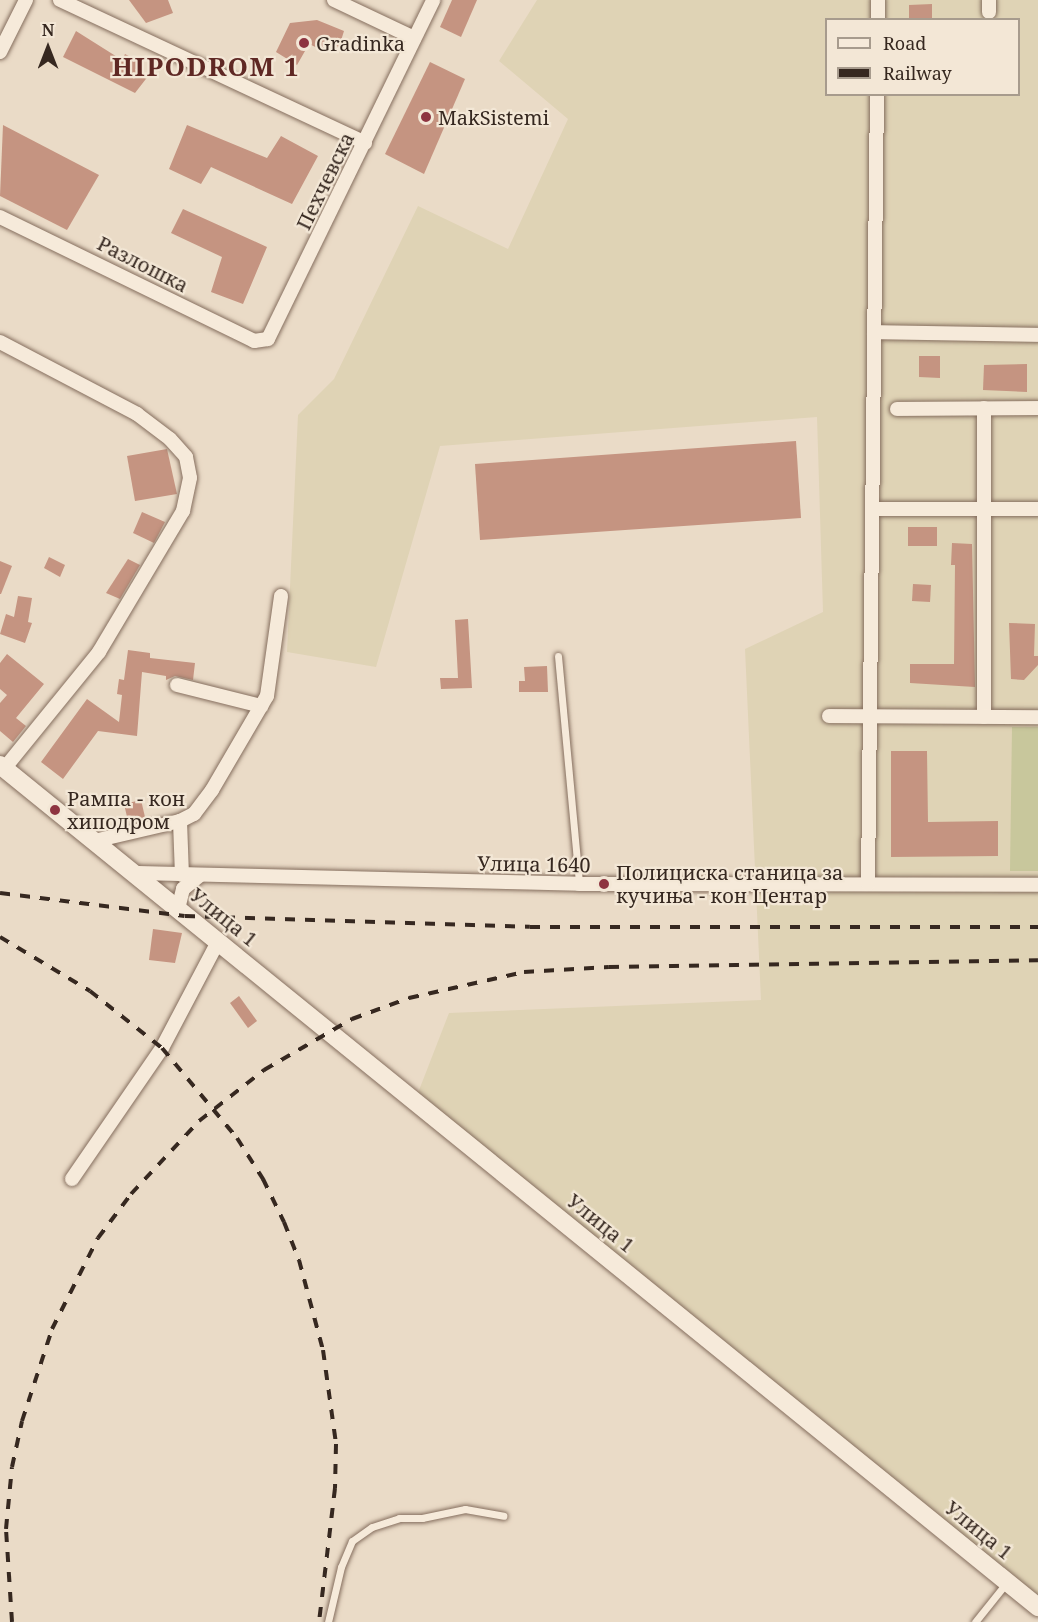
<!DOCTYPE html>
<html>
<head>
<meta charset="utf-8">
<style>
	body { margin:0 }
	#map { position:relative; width:1038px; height:1622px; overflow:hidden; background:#eadbc7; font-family:"Noto Serif",serif }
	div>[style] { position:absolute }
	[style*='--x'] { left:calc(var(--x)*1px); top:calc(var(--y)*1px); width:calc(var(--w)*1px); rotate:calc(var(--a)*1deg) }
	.farmland>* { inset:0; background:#dfd3b5 }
	.green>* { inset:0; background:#c8c79c }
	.building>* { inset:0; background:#c59481 }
	.roads { filter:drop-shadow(0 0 2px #856e5e) drop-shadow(0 0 2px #856e5e) }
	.lane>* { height:7px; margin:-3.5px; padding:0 3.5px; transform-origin:3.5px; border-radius:3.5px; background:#f6eada }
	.street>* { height:14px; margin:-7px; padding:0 7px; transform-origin:7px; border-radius:7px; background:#f6eada }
	.secondary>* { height:18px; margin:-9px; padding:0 9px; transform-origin:9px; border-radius:9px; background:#f6eada }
	.rail>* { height:4px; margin-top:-2px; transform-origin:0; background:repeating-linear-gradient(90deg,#362820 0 10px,transparent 0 20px) }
	.dots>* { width:16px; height:16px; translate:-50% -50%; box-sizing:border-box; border:3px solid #f3e7d6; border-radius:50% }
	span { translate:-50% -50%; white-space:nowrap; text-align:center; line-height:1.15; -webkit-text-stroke:4.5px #f3e7d6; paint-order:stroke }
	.poi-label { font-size:20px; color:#362820 }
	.left { translate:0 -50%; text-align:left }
	.street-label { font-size:20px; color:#362820 }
	.district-label { font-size:26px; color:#5f2824; font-weight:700; letter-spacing:1.5px }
	.legend { position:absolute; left:825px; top:18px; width:195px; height:78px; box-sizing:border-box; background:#f3e7d6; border:2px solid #a79b8d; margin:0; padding:8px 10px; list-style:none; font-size:18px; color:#362820 }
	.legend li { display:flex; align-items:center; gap:12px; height:30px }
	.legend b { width:30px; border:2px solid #a79b8d }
	.north { position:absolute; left:18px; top:18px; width:60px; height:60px; -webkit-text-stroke:4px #f3e7d6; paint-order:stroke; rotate:0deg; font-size:16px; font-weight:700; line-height:24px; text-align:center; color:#362820 }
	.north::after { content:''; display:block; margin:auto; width:21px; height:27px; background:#362820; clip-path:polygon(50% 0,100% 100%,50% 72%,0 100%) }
</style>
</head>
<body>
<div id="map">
	<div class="farmland">
		<i style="clip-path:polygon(evenodd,537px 0,1038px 0,1038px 1600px,416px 1098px,449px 1013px,761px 1000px,745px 649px,823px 612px,817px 417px,440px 446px,376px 667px,287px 652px,298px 415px,334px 379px,418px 206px,508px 249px,568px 119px,499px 61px,537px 0,826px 20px,1018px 20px,1018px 94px,826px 94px,826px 20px)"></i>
	</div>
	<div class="green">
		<i style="clip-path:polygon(1012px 727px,1038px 727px,1038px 871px,1010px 871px)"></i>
	</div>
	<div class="building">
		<i style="clip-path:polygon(129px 0,168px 0,173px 13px,146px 23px)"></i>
		<i style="clip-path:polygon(452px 0,477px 0,461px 37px,440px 27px)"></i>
		<i style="clip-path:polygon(932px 4px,932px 20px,909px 20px,909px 5px)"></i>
		<i style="clip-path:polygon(317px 20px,344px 31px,339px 47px,328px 42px,324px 51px,309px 44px,297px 65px,276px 52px,290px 23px)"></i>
		<i style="clip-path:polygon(76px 31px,122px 60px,125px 54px,142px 63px,135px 70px,149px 75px,135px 93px,63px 57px)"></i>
		<i style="clip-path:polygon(430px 62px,465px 79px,424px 174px,385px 154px)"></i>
		<i style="clip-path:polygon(3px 125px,99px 175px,67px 230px,0 196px)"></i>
		<i style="clip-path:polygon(187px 125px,267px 158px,281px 136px,318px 156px,292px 204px,211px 167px,201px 184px,169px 169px)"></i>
		<i style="clip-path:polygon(183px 209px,267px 247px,243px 304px,211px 292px,222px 257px,171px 233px)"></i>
		<i style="clip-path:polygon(919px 356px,940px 356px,940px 378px,919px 377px)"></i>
		<i style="clip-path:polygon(1027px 364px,1027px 392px,983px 390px,984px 365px)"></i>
		<i style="clip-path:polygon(796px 441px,801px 518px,480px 540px,475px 464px)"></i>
		<i style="clip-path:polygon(167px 449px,177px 494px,135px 501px,127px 456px)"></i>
		<i style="clip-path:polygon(142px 512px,165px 522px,154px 543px,133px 533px)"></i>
		<i style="clip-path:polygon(908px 527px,937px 527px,937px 546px,908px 546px)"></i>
		<i style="clip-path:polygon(952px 543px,972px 544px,975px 687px,910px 683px,910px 664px,954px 664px,955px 565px,951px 565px)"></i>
		<i style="clip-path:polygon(49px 557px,65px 565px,60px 577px,44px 568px)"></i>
		<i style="clip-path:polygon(128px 559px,140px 565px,120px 599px,106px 593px)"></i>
		<i style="clip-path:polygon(0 561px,12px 566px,1px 594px,0 594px)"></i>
		<i style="clip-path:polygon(913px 584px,931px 585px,930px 602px,912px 601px)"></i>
		<i style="clip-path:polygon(18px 596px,32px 598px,28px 622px,32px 623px,25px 643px,0 634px,6px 614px,14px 617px)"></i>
		<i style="clip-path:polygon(468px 619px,472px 688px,441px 689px,440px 678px,458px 678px,455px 620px)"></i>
		<i style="clip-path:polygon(1009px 623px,1035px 624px,1034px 656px,1038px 656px,1038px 665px,1024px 680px,1011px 679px)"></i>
		<i style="clip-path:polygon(128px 650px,150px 653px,150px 658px,195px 663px,193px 680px,175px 676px,166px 680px,166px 676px,142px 672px,137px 736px,98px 731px,63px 779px,41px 762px,87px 699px,119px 722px,122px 695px,117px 694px,119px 679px,124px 680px)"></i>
		<i style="clip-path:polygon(7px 654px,44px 684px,16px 718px,26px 726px,13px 742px,0 731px,0 703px,7px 695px,0 689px,0 663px)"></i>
		<i style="clip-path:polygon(547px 666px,548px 692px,519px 692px,519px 681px,525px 681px,524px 667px)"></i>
		<i style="clip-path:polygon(891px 751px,927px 751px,928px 822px,998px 821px,998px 856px,891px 857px)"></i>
		<i style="clip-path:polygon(141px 800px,145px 817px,128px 821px,124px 804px)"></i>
		<i style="clip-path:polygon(153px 929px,182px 933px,175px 963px,149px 960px)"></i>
		<i style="clip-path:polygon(239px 996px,257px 1021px,248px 1028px,230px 1003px)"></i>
	</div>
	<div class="roads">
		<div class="lane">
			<i style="--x:558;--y:656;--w:229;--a:84.7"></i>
			<i style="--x:328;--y:1622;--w:57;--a:-76.7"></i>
			<i style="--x:341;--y:1567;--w:28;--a:-67"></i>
			<i style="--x:352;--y:1541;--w:24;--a:-35"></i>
			<i style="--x:372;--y:1527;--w:28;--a:-18"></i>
			<i style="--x:399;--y:1518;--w:23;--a:0"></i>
			<i style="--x:422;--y:1518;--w:44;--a:-11.8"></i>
			<i style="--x:465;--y:1509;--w:39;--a:10"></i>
			<i style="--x:975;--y:1622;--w:51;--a:-51.3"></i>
		</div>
		<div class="street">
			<i style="--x:60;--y:0;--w:337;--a:25.1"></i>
			<i style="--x:334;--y:0;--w:89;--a:25.4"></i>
			<i style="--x:989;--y:12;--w:12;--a:-90"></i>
			<i style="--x:878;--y:20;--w:20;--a:-90"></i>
			<i style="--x:0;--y:52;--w:58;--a:-63.4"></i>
			<i style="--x:0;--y:217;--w:283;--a:26"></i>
			<i style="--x:254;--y:341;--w:14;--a:-8"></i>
			<i style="--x:268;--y:339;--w:377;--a:-64"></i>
			<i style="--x:874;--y:332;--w:164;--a:1"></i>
			<i style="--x:0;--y:342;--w:155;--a:27.7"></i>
			<i style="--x:137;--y:414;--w:41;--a:37.1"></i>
			<i style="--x:170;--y:439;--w:24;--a:48"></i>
			<i style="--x:186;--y:457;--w:21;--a:79"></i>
			<i style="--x:190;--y:478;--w:34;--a:102"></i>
			<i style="--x:183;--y:511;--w:164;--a:120.8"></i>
			<i style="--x:99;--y:652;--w:151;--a:129.1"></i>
			<i style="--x:984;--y:408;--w:309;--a:90"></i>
			<i style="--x:897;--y:409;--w:141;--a:-0.4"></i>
			<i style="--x:873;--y:509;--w:165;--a:0"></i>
			<i style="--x:177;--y:685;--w:87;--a:14"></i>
			<i style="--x:829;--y:716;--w:209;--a:0.3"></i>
			<i style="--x:180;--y:821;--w:54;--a:87.9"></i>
			<i style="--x:94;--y:841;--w:88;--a:-13.1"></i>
			<i style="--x:180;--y:821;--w:16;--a:-27"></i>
			<i style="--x:194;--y:814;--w:30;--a:-53"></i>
			<i style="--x:212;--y:790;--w:109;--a:-59.7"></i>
			<i style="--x:267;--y:696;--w:101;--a:-82"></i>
			<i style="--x:138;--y:873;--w:441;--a:1.4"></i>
			<i style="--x:579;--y:884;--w:459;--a:0.1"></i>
			<i style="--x:868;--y:884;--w:790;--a:-89.35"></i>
			<i style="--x:178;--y:909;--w:21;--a:-76"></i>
			<i style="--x:183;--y:889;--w:21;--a:-39"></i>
			<i style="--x:72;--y:1179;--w:159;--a:-55.5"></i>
			<i style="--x:162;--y:1048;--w:120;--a:-62.2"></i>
		</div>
		<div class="secondary">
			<i style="--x:0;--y:765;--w:1337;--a:39.05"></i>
		</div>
	</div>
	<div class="rail">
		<i style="--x:0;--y:893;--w:186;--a:7.1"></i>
		<i style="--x:185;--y:916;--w:345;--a:1.8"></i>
		<i style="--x:530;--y:927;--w:508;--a:0"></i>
		<i style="--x:0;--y:937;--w:105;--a:31"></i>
		<i style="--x:90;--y:991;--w:92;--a:38.4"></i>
		<i style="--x:162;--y:1048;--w:117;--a:50.2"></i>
		<i style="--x:237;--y:1138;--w:49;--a:57.6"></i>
		<i style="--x:263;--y:1179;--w:48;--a:64"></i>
		<i style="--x:284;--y:1222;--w:41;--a:68.5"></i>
		<i style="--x:299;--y:1260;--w:93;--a:75.1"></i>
		<i style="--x:323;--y:1350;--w:95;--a:82.1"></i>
		<i style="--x:336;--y:1444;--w:44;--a:91.3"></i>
		<i style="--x:335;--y:1488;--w:135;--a:96.8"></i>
		<i style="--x:12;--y:1622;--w:93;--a:-93.7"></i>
		<i style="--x:6;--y:1529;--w:62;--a:-84.5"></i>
		<i style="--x:12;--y:1467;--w:47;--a:-77.7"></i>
		<i style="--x:22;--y:1421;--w:97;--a:-71.9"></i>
		<i style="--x:52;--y:1329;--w:102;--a:-63.2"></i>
		<i style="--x:98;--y:1238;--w:55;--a:-53.1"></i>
		<i style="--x:131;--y:1194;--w:100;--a:-47"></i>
		<i style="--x:199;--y:1121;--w:83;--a:-38.1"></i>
		<i style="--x:264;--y:1070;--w:102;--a:-30.1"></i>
		<i style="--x:352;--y:1019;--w:61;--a:-20.2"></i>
		<i style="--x:409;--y:998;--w:118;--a:-12.7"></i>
		<i style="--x:524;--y:972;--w:85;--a:-3.4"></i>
		<i style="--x:609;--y:967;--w:429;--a:-0.9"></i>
	</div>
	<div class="dots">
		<i style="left:304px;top:43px;background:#8e3440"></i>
		<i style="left:426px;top:117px;background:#8e3440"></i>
		<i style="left:55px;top:810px;background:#8e3440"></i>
		<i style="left:604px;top:884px;background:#8e3440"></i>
	</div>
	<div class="poi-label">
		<span class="left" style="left:316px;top:43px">Gradinka</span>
		<span class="left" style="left:438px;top:117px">MakSistemi</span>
		<span class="left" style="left:67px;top:810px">Рампа - кон<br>хиподром</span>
		<span class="left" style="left:616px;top:884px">Полициска станица за<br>кучиња - кон Центар</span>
	</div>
	<div class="street-label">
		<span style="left:325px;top:181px;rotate:-64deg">Пехчевска</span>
		<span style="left:143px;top:264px;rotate:27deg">Разлошка</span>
		<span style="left:534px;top:864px;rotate:1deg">Улица 1640</span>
		<span style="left:224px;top:917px;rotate:39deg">Улица 1</span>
		<span style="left:601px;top:1223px;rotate:39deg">Улица 1</span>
		<span style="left:979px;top:1530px;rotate:39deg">Улица 1</span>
	</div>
	<div class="district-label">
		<span style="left:206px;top:67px">HIPODROM 1</span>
	</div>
	<ul class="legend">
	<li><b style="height:8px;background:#f6eada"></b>Road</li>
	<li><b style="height:8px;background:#362820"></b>Railway</li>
	</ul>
	<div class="north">N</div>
</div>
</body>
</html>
